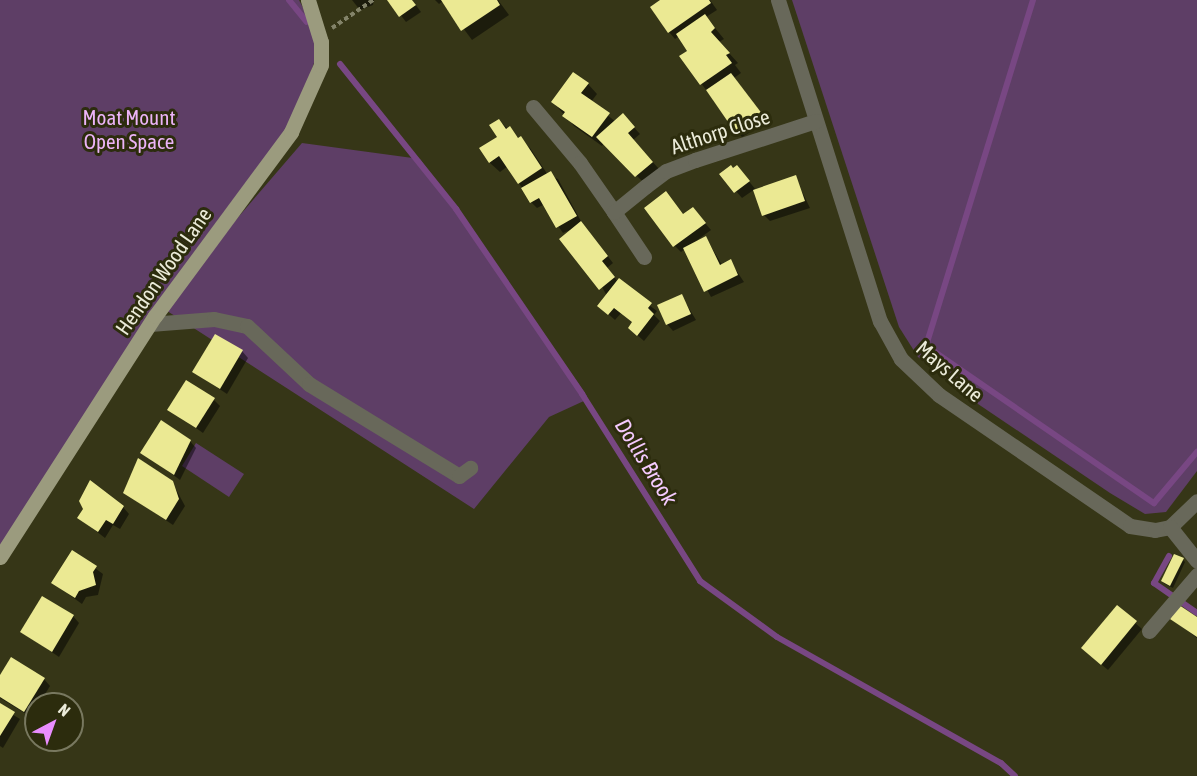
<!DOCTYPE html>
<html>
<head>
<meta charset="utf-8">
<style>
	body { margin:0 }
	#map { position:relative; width:1197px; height:776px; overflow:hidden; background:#363617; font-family:"Asap Condensed",sans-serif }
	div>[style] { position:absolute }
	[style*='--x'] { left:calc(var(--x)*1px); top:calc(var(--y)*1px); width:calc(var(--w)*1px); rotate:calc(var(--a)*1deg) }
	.green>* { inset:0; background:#5e3e66 }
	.shadow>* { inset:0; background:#0007 }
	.stream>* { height:6px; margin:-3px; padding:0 3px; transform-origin:3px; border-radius:3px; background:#784783 }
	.building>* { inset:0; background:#ebe993 }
	.path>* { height:4px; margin-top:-2px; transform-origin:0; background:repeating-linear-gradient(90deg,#838369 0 4.5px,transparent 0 7.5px) }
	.minor>* { height:15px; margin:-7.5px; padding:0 7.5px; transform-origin:7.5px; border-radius:7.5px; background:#68685a }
	.major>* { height:15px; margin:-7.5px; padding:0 7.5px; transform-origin:7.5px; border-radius:7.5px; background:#9b9b7e }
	span { translate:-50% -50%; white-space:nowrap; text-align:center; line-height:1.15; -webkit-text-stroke:6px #2c2c0d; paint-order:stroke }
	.park-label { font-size:21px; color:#ecb4f8 }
	.street-label { font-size:21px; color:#ebebd9 }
	.water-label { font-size:22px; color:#f4cafe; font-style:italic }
	.north { position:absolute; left:24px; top:692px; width:60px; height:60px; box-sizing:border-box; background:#2c2c0d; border:2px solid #78785f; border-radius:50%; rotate:41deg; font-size:16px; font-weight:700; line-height:24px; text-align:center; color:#ebebd9 }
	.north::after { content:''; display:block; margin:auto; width:21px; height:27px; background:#e98dfe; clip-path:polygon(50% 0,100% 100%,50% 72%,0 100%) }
</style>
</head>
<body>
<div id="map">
	<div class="green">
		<i style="clip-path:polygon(0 0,299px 0,321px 42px,291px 132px,0 546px)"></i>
		<i style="clip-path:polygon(792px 0,1197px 0,1197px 471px,1166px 512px,1145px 514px,1110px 493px,978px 404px,918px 357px,899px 327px)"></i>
		<i style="clip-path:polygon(302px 143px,420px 159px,587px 396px,586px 400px,549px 417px,474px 509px,161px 307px)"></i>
		<i style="clip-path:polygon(196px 443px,244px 474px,229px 497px,182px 466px)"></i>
	</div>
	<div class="shadow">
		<i style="clip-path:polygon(352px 0,374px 0,373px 5px,360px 10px)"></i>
		<i style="clip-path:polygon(389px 0,412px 0,421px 12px,406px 22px)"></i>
		<i style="clip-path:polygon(435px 0,498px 0,509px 15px,472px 40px,443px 1px,439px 4px)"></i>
		<i style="clip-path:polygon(663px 0,710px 0,717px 10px,706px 17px,724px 39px,719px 42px,738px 63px,735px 65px,741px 73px,734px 78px,768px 122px,742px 137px,736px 131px,682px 57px,689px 51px,679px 36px,675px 39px,669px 32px,652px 8px)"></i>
		<i style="clip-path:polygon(588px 84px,597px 94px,591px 102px,616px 122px,629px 122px,640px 134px,633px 140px,659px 169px,643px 182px,604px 143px,602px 146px,574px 126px,553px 102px)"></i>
		<i style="clip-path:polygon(499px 121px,530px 148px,548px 175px,558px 179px,582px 223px,613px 263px,607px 268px,618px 282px,657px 311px,654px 315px,660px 321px,644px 341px,636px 334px,634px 323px,621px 313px,615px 320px,606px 312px,607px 296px,570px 230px,563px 233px,543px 205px,537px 208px,531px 202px,508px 166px,500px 172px,490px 163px,481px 149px,499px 137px)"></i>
		<i style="clip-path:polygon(721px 174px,743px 174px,756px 190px,795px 177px,810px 208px,770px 221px,764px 215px,755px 189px,742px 198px)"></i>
		<i style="clip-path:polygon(646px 208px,684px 216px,693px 209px,711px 230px,696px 241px,706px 238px,722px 265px,730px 261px,744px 282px,711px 297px,685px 249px,681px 252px,675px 246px)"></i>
		<i style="clip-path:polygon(681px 295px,696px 320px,673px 331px,667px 324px)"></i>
		<i style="clip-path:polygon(242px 351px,248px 358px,227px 394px,194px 372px)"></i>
		<i style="clip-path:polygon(214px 400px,220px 406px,203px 433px,169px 409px)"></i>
		<i style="clip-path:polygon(190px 441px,196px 448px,180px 480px,142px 452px)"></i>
		<i style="clip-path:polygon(172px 482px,185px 506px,173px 525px,125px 493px)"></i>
		<i style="clip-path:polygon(123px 507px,129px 514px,120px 529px,113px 525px,105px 538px,79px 518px)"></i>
		<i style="clip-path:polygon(73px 552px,103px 574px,98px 595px,86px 597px,82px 604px,53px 583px)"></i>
		<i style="clip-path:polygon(1183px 560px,1185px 562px,1173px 588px,1165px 584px,1162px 581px)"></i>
		<i style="clip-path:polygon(1117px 607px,1142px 629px,1108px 670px,1089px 654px)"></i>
		<i style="clip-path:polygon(73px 616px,79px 623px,59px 657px,22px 632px)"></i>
		<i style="clip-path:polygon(1197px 618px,1197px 638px,1172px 619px)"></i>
		<i style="clip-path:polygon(0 678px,44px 679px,50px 686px,31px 717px,0 698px)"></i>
		<i style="clip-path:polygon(0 707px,20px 719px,3px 748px,0 746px)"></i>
	</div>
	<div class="stream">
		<i style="--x:289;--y:0;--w:28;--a:51"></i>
		<i style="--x:1033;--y:0;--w:362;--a:107.2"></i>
		<i style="--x:926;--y:346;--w:277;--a:34.6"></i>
		<i style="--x:1154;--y:503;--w:67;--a:-49.9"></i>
		<i style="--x:340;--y:64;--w:186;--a:51.3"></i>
		<i style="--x:456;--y:209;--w:224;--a:55.7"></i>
		<i style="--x:582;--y:394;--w:221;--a:57.7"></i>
		<i style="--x:700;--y:581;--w:95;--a:36"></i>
		<i style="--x:777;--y:637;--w:257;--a:29.4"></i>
		<i style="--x:1001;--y:763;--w:19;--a:43"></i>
		<i style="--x:1169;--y:556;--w:31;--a:119"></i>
		<i style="--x:1154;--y:583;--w:52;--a:34.9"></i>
	</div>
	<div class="building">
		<i style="clip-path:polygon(387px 0,412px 0,416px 5px,399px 17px)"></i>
		<i style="clip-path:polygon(441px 0,497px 0,500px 5px,461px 31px)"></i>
		<i style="clip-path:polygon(660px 0,709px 0,711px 3px,668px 33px,650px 7px)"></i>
		<i style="clip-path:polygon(705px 14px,715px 28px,711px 32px,730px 53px,726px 55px,732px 63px,700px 85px,679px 56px,687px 51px,676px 34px)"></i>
		<i style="clip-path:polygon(573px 72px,589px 83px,581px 93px,610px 113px,592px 137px,562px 116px,565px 112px,551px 102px)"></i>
		<i style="clip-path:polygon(731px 73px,763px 115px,735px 132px,706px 90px)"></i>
		<i style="clip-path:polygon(623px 113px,635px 127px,628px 133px,653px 162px,635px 177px,596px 137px)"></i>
		<i style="clip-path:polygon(499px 119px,506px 129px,510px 126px,518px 138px,521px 136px,542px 168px,518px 184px,499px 156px,489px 163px,479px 148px,497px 137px,489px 125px)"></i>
		<i style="clip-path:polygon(731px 165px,733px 168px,737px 165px,750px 181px,734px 193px,719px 174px)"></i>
		<i style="clip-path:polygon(551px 171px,577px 216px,556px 228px,539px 198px,530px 203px,521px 188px)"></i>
		<i style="clip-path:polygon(796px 175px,805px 201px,762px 216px,753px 190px)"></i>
		<i style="clip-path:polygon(666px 191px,683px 214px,693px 207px,706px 223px,673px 247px,644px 208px)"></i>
		<i style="clip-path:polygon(581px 221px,608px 256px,602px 261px,615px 277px,599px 290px,559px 239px)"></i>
		<i style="clip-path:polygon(706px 236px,720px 265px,731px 259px,738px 275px,704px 292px,683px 248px)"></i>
		<i style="clip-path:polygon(619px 278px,652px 303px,648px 308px,654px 314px,637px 336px,628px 328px,632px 322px,614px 308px,608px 315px,597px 306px)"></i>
		<i style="clip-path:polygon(682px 294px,691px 314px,666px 325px,657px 305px)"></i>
		<i style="clip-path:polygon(215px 334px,243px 350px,220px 389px,192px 372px)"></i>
		<i style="clip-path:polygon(186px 380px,215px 398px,196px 428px,167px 410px)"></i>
		<i style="clip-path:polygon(161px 420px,191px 440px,174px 475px,140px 453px)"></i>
		<i style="clip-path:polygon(138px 458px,173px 481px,179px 499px,166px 520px,123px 493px)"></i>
		<i style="clip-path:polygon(90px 480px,124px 506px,113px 524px,106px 520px,98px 532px,77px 518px,83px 509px,79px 501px)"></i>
		<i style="clip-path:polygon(72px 550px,97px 566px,93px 572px,96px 585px,79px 591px,75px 598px,51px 583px)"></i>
		<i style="clip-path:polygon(1174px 554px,1184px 558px,1170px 586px,1161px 581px)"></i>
		<i style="clip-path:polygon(42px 596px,74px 615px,52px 652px,20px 632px)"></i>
		<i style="clip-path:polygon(1117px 605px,1137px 621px,1101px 665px,1081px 648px)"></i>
		<i style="clip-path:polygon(1179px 605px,1197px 617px,1197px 637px,1170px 619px)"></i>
		<i style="clip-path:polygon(11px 657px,45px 678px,24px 712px,0 697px,0 675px)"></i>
		<i style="clip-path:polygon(0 703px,15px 712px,0 736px)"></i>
	</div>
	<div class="path">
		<i style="--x:332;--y:28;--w:50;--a:-34.3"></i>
	</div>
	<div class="minor">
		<i style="--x:778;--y:0;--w:337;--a:72.4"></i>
		<i style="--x:880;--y:321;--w:43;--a:61.1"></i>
		<i style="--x:901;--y:359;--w:52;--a:43.5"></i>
		<i style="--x:939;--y:395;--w:232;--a:34.4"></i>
		<i style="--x:1130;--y:526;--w:25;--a:9"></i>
		<i style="--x:1155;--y:530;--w:15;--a:-11"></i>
		<i style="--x:1170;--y:527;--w:37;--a:-44"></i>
		<i style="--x:533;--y:107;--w:73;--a:50"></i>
		<i style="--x:580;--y:163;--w:60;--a:55.2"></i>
		<i style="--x:644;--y:257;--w:54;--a:-123.7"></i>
		<i style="--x:614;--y:212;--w:41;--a:-39.1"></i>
		<i style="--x:646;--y:186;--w:25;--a:-37"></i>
		<i style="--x:666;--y:171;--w:31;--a:-21"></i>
		<i style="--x:695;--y:160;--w:127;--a:-17.9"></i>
		<i style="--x:150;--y:324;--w:64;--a:-4.5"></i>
		<i style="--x:214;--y:319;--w:34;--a:12"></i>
		<i style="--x:247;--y:326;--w:85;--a:43.1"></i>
		<i style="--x:309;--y:384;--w:176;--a:31.5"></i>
		<i style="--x:459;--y:476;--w:14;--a:-36"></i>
		<i style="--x:1170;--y:527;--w:43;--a:51.5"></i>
		<i style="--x:1149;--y:631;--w:74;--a:-49.4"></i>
	</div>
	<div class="major">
		<i style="--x:0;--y:557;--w:287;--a:-57.3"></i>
		<i style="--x:155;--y:316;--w:229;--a:-53.5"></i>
		<i style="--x:291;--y:132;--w:73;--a:-65.9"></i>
		<i style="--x:321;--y:65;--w:23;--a:-90"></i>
		<i style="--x:321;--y:42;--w:44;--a:-107.2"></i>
	</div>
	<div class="park-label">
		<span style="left:129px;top:129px">Moat Mount<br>Open Space</span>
	</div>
	<div class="street-label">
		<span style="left:720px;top:131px;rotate:-18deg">Althorp Close</span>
		<span style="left:163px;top:271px;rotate:-55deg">Hendon Wood Lane</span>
		<span style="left:950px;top:371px;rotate:41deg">Mays Lane</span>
	</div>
	<div class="water-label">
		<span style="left:646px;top:462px;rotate:58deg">Dollis Brook</span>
	</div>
	<div class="north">N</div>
</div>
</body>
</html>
